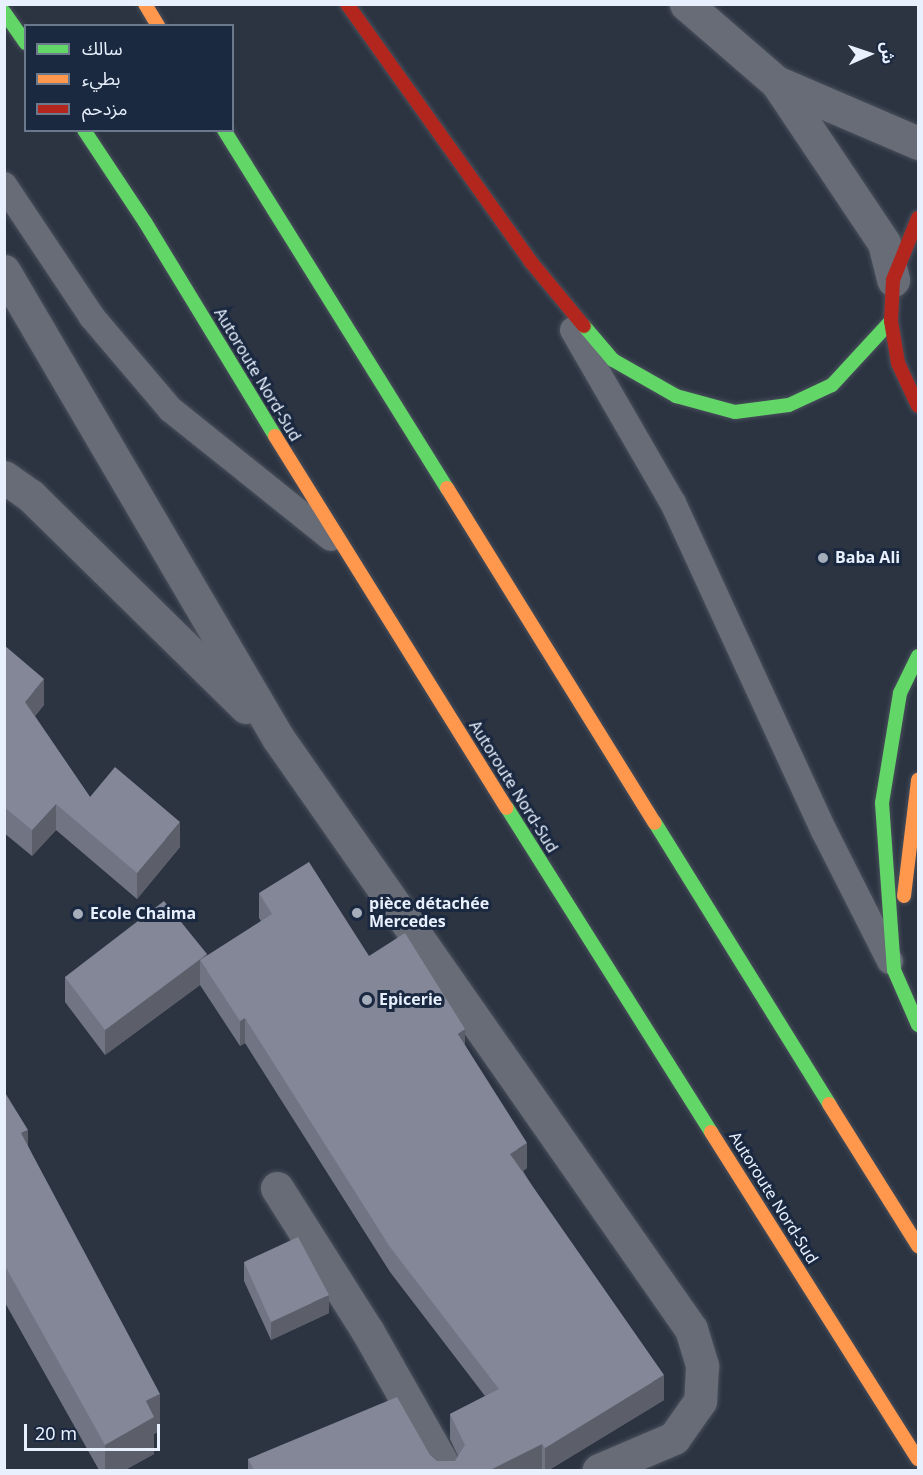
<!DOCTYPE html>
<html>
<head>
<meta charset="utf-8">
<style>
	body { margin:0 }
	#map { position:relative; width:923px; height:1475px; overflow:hidden; background:#2c3442; font-family:Georgia,"Noto Sans Arabic",serif }
	div>[style] { position:absolute }
	[style*='--x'] { left:calc(var(--x)*1px); top:calc(var(--y)*1px); width:calc(var(--w)*1px); rotate:calc(var(--a)*1deg) }
	.roads { filter:drop-shadow(0 0 2px #494f5b) drop-shadow(0 0 2px #494f5b) }
	.lane>* { height:26px; margin:-13px; padding:0 13px; transform-origin:13px; border-radius:13px; background:#676c77 }
	.street>* { height:33px; margin:-16.5px; padding:0 16.5px; transform-origin:16.5px; border-radius:16.5px; background:#676c77 }
	.fast>* { height:14px; margin:-7px; padding:0 7px; transform-origin:7px; border-radius:7px; background:#63d668 }
	.slow>* { height:14px; margin:-7px; padding:0 7px; transform-origin:7px; border-radius:7px; background:#ff974d }
	.jam>* { height:14px; margin:-7px; padding:0 7px; transform-origin:7px; border-radius:7px; background:#b3261e }
	.wall>* { inset:0; background:#717483 }
	.shaded-wall>* { inset:0; background:#5c5e6a }
	.building>* { inset:0; background:#838798 }
	.dots>* { width:16px; height:16px; translate:-50% -50%; box-sizing:border-box; border:3px solid #1a2840; border-radius:50% }
	span { translate:-50% -50%; white-space:nowrap; text-align:center; line-height:1.15; -webkit-text-stroke:6px #1a2840; paint-order:stroke }
	.street-label { font-size:16px; color:#e8f0fd }
	.poi-label { font-size:16px; color:#e8f0fd; font-weight:700 }
	.left { translate:0 -50%; text-align:left }
	.frame { position:absolute; inset:0; border:6px solid #e8f0fd; pointer-events:none }
	.legend { position:absolute; left:24px; top:24px; width:210px; height:108px; box-sizing:border-box; background:#1a2840; border:2px solid #6c788c; margin:0; padding:8px 10px; list-style:none; font-size:18px; color:#e8f0fd }
	.legend li { display:flex; align-items:center; gap:12px; height:30px }
	.legend b { width:30px; border:2px solid #6c788c }
	.north { position:absolute; left:839px; top:24px; width:60px; height:60px; -webkit-text-stroke:4px #1a2840; paint-order:stroke; rotate:87deg; font-size:16px; font-weight:700; line-height:24px; text-align:center; color:#e8f0fd }
	.north::after { content:''; display:block; margin:auto; width:21px; height:27px; background:#e8f0fd; clip-path:polygon(50% 0,100% 100%,50% 72%,0 100%) }
	.scale { position:absolute; left:24px; top:1424px; width:136px; height:27px; box-sizing:border-box; border:3px solid #e8f0fd; border-top:0; padding-left:8px; font-size:18px; line-height:21px; white-space:nowrap; color:#e8f0fd; -webkit-text-stroke:4px #1a2840; paint-order:stroke }
</style>
</head>
<body>
<div id="map">
	<div class="roads">
		<div class="lane">
			<i style="--x:4;--y:185;--w:159;--a:56.3"></i>
			<i style="--x:92;--y:317;--w:121;--a:49.7"></i>
			<i style="--x:170;--y:409;--w:206;--a:38.7"></i>
			<i style="--x:573;--y:330;--w:200;--a:60"></i>
			<i style="--x:673;--y:503;--w:361;--a:65.3"></i>
			<i style="--x:824;--y:831;--w:146;--a:63.1"></i>
		</div>
		<div class="street">
			<i style="--x:686;--y:4;--w:119;--a:40.9"></i>
			<i style="--x:776;--y:82;--w:155;--a:23.2"></i>
			<i style="--x:777;--y:83;--w:192;--a:56.2"></i>
			<i style="--x:884;--y:243;--w:38;--a:76"></i>
			<i style="--x:4;--y:271;--w:541;--a:59.6"></i>
			<i style="--x:278;--y:738;--w:721;--a:55.05"></i>
			<i style="--x:691;--y:1329;--w:39;--a:73"></i>
			<i style="--x:702;--y:1366;--w:35;--a:93"></i>
			<i style="--x:700;--y:1401;--w:45;--a:125.1"></i>
			<i style="--x:674;--y:1438;--w:82;--a:156.9"></i>
			<i style="--x:4;--y:477;--w:33;--a:35"></i>
			<i style="--x:31;--y:496;--w:301;--a:44.5"></i>
			<i style="--x:277;--y:1188;--w:170;--a:57.7"></i>
			<i style="--x:368;--y:1332;--w:159;--a:60.5"></i>
		</div>
		<div class="fast">
			<i style="--x:4;--y:12;--w:38;--a:55"></i>
			<i style="--x:84;--y:130;--w:110;--a:56.5"></i>
			<i style="--x:145;--y:222;--w:250;--a:58.7"></i>
			<i style="--x:224;--y:130;--w:422;--a:58.1"></i>
			<i style="--x:584;--y:326;--w:45;--a:49.5"></i>
			<i style="--x:613;--y:360;--w:73;--a:29.7"></i>
			<i style="--x:676;--y:396;--w:61;--a:15.2"></i>
			<i style="--x:735;--y:412;--w:54;--a:-7.4"></i>
			<i style="--x:789;--y:405;--w:47;--a:-24.9"></i>
			<i style="--x:832;--y:385;--w:87;--a:-47.3"></i>
			<i style="--x:918;--y:656;--w:41;--a:115.9"></i>
			<i style="--x:900;--y:693;--w:111;--a:99.3"></i>
			<i style="--x:882;--y:803;--w:167;--a:85.9"></i>
			<i style="--x:894;--y:970;--w:60;--a:66.4"></i>
			<i style="--x:507;--y:808;--w:383;--a:57.8"></i>
			<i style="--x:655;--y:823;--w:331;--a:58.2"></i>
		</div>
		<div class="slow">
			<i style="--x:145;--y:4;--w:26;--a:59"></i>
			<i style="--x:275;--y:436;--w:438;--a:58.1"></i>
			<i style="--x:447;--y:488;--w:394;--a:58.2"></i>
			<i style="--x:904;--y:896;--w:117;--a:-83.1"></i>
			<i style="--x:829;--y:1104;--w:168;--a:57.9"></i>
			<i style="--x:711;--y:1132;--w:387;--a:57.7"></i>
		</div>
		<div class="jam">
			<i style="--x:347;--y:4;--w:317;--a:54.5"></i>
			<i style="--x:531;--y:262;--w:83;--a:50.4"></i>
			<i style="--x:918;--y:218;--w:67;--a:112"></i>
			<i style="--x:893;--y:280;--w:41;--a:92.8"></i>
			<i style="--x:891;--y:321;--w:43;--a:80.5"></i>
			<i style="--x:898;--y:363;--w:47;--a:65.1"></i>
		</div>
	</div>
	<div class="wall">
		<i style="clip-path:polygon(4px 645px,44px 705px,35px 716px,90px 797px,180px 847px,137px 899px,56px 830px,32px 856px,4px 833px)"></i>
		<i style="clip-path:polygon(259px 893px,369px 956px,465px 1045px,527px 1168px,523px 1171px,664px 1400px,549px 1470px,543px 1470px,542px 1469px,539px 1470px,248px 1470px,248px 1459px,430px 1455px,437px 1461px,455px 1461px,458px 1456px,450px 1439px,450px 1414px,485px 1396px,390px 1272px,245px 1043px,240px 1046px,200px 985px,105px 1055px,65px 1002px,65px 977px,207px 956px,261px 921px,259px 918px)"></i>
		<i style="clip-path:polygon(4px 1091px,28px 1146px,160px 1431px,154px 1434px,154px 1454px,125px 1470px,99px 1470px,4px 1301px)"></i>
		<i style="clip-path:polygon(244px 1262px,329px 1313px,271px 1340px,244px 1281px)"></i>
	</div>
	<div class="shaded-wall">
		<i style="clip-path:polygon(44px 679px,44px 705px,25px 727px,25px 702px)"></i>
		<i style="clip-path:polygon(56px 804px,56px 830px,32px 856px,32px 830px)"></i>
		<i style="clip-path:polygon(180px 822px,180px 847px,137px 899px,137px 873px)"></i>
		<i style="clip-path:polygon(207px 954px,207px 971px,200px 960px,200px 985px,105px 1055px,105px 1030px)"></i>
		<i style="clip-path:polygon(245px 1018px,245px 1043px,240px 1046px,240px 1021px)"></i>
		<i style="clip-path:polygon(465px 1029px,465px 1055px,458px 1034px)"></i>
		<i style="clip-path:polygon(28px 1130px,28px 1167px,21px 1133px)"></i>
		<i style="clip-path:polygon(527px 1143px,527px 1168px,510px 1179px,510px 1154px)"></i>
		<i style="clip-path:polygon(329px 1295px,329px 1313px,271px 1340px,271px 1322px)"></i>
		<i style="clip-path:polygon(664px 1375px,664px 1400px,549px 1470px,545px 1470px,545px 1448px)"></i>
		<i style="clip-path:polygon(160px 1394px,160px 1431px,154px 1434px,154px 1454px,125px 1470px,105px 1470px,105px 1445px,146px 1401px)"></i>
		<i style="clip-path:polygon(542px 1444px,542px 1469px,539px 1470px,490px 1470px)"></i>
	</div>
	<div class="building">
		<i style="clip-path:polygon(4px 645px,44px 679px,25px 702px,90px 797px,115px 767px,180px 822px,137px 873px,56px 804px,32px 830px,4px 807px)"></i>
		<i style="clip-path:polygon(309px 862px,369px 956px,405px 933px,465px 1029px,458px 1034px,527px 1143px,510px 1154px,664px 1375px,545px 1448px,542px 1444px,490px 1470px,254px 1470px,248px 1459px,397px 1397px,430px 1455px,437px 1461px,455px 1461px,465px 1445px,450px 1414px,499px 1389px,390px 1247px,245px 1018px,240px 1021px,200px 960px,272px 914px,259px 893px)"></i>
		<i style="clip-path:polygon(164px 901px,207px 954px,105px 1030px,65px 977px)"></i>
		<i style="clip-path:polygon(4px 1091px,28px 1130px,21px 1133px,160px 1394px,146px 1401px,154px 1417px,105px 1445px,4px 1264px)"></i>
		<i style="clip-path:polygon(298px 1237px,329px 1295px,271px 1322px,244px 1262px)"></i>
	</div>
	<div class="dots">
		<i style="left:823px;top:558px;background:#a6aebc"></i>
		<i style="left:357px;top:913px;background:#a6aebc"></i>
		<i style="left:78px;top:914px;background:#a6aebc"></i>
		<i style="left:367px;top:1000px;background:#a6aebc"></i>
	</div>
	<div class="street-label">
		<span style="left:257px;top:375px;rotate:59deg">Autoroute Nord-Sud</span>
		<span style="left:513px;top:787px;rotate:58deg">Autoroute Nord-Sud</span>
		<span style="left:773px;top:1198px;rotate:58deg">Autoroute Nord-Sud</span>
	</div>
	<div class="poi-label">
		<span class="left" style="left:835px;top:558px">Baba Ali</span>
		<span class="left" style="left:369px;top:913px">pièce détachée<br>Mercedes</span>
		<span class="left" style="left:90px;top:914px">Ecole Chaima</span>
		<span class="left" style="left:379px;top:1000px">Epicerie</span>
	</div>
	<div class="frame"></div>
	<ul class="legend">
	<li><b style="height:8px;background:#63d668"></b>سالك</li>
	<li><b style="height:8px;background:#ff974d"></b>بطيء</li>
	<li><b style="height:8px;background:#b3261e"></b>مزدحم</li>
	</ul>
	<div class="north">ش</div>
	<div class="scale">20 m</div>
</div>
</body>
</html>
